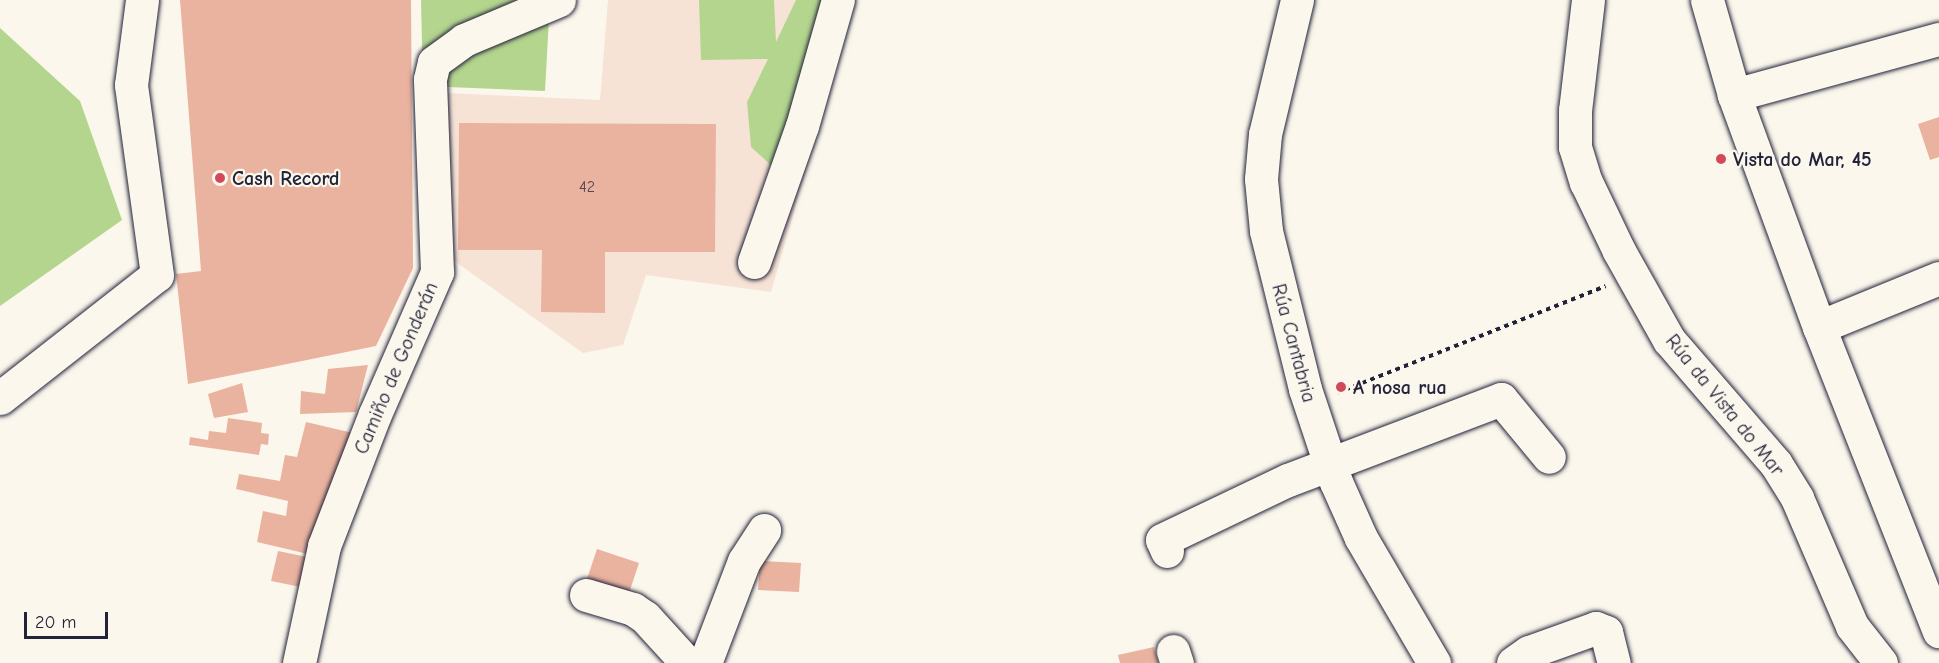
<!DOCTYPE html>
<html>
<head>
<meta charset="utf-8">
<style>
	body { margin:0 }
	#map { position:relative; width:1939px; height:663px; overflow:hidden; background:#fbf7ec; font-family:"Comic Neue",sans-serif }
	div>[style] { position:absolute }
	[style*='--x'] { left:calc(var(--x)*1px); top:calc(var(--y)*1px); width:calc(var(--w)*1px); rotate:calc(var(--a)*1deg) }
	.built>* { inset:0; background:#f6e3d5 }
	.green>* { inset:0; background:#b4d58e }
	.building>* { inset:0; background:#eab39f }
	.path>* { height:4px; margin-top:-2px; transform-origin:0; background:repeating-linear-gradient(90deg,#22223b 0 4.5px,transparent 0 9px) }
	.roads { filter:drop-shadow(0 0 2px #22223b) drop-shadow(0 0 2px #22223b) }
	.minor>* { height:33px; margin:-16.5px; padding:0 16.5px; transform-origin:16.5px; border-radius:16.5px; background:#fbf7ec }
	.dots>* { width:16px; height:16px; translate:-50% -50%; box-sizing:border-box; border:3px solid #fbf7ec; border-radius:50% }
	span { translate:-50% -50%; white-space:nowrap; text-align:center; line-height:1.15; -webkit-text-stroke:4.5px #fbf7ec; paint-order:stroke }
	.number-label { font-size:16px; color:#544654 }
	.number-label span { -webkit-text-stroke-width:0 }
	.poi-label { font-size:20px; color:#22223b; font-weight:700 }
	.left { translate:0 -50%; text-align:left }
	.street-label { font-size:20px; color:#22223b }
	.scale { position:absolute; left:24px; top:612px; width:84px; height:27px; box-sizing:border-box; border:3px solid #22223b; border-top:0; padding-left:8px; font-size:18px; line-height:21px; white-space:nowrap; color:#22223b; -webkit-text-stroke:4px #fbf7ec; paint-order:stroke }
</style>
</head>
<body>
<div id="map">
	<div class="built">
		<i style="clip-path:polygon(608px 0,855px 0,771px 292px,646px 275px,623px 345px,583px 353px,453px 260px,447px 93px,600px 100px)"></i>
	</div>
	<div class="green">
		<i style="clip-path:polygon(421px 0,550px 0,545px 91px,423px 86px)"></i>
		<i style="clip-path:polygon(699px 0,774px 0,776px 42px,796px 0,829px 0,774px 168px,751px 147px,747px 102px,768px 59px,701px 60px)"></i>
		<i style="clip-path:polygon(0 28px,80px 101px,122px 220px,0 306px)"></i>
	</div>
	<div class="building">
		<i style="clip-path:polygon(180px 0,411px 0,413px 268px,376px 346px,188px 384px,176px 274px,201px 271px)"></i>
		<i style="clip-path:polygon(1939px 117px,1939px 157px,1930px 160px,1918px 124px)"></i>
		<i style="clip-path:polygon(459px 123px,716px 124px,715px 252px,605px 252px,605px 313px,541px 312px,542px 250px,458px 250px)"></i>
		<i style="clip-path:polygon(368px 365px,356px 412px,300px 414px,301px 391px,325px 394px,328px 369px)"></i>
		<i style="clip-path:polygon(242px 383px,248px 412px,214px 418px,208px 394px)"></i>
		<i style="clip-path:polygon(228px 418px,262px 423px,261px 433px,269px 434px,268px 445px,261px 444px,259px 455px,189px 445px,190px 437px,208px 440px,209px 431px,226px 433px)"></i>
		<i style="clip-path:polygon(306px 422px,353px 433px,308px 554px,257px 542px,263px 511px,286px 516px,288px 501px,236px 489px,239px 474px,280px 481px,285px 455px,297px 457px)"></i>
		<i style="clip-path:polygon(597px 549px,639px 563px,626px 602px,584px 588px)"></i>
		<i style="clip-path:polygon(278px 551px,307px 557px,301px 587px,271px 581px)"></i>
		<i style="clip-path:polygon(760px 561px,801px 563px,799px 592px,758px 590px)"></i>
		<i style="clip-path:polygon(1154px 647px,1158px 663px,1120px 663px,1118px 655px)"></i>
	</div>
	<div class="path">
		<i style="--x:1337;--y:393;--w:289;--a:-21.7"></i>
	</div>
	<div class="roads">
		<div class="minor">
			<i style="--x:1297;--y:0;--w:138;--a:103.4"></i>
			<i style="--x:1265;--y:134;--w:45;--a:95.1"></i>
			<i style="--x:1261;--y:179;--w:52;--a:84.5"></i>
			<i style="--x:1266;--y:231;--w:163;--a:76.1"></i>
			<i style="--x:1305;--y:389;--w:98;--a:71.6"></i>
			<i style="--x:1336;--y:482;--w:61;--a:65.9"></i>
			<i style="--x:1361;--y:538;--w:145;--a:59.7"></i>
			<i style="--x:1588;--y:0;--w:111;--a:96.7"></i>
			<i style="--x:1575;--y:110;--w:37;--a:90"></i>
			<i style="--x:1575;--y:147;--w:37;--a:73"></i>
			<i style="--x:1586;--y:182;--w:76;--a:64.4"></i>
			<i style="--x:1619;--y:251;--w:102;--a:60.7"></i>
			<i style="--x:1669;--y:340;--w:164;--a:49.2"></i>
			<i style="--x:1776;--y:464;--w:40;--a:58"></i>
			<i style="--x:1797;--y:498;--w:139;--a:66.7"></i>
			<i style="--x:1852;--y:626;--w:47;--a:51.9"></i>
			<i style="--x:1707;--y:0;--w:99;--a:74.1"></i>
			<i style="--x:1734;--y:95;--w:247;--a:69.9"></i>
			<i style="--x:1819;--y:327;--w:327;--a:68.5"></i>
			<i style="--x:1734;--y:95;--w:213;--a:-15.3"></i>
			<i style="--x:754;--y:262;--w:144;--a:-70.6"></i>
			<i style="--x:802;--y:126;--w:131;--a:-74.1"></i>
			<i style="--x:1819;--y:327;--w:130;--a:-22.2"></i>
			<i style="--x:0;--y:398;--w:199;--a:-38.1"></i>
			<i style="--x:157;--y:275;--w:192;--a:-97.8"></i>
			<i style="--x:131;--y:85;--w:86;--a:-82.6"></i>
			<i style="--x:1167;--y:551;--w:12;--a:-114"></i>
			<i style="--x:1162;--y:540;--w:140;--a:-25.5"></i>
			<i style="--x:1288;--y:480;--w:228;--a:-20.8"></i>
			<i style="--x:1501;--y:399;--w:75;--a:50.4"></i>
			<i style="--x:586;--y:595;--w:49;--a:16.6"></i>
			<i style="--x:633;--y:609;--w:14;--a:34"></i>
			<i style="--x:645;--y:617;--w:62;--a:47.6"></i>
			<i style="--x:1173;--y:651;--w:13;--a:72"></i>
			<i style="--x:299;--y:663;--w:120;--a:-77.9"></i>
			<i style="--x:324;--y:546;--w:142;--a:-68.9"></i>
			<i style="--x:375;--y:414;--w:155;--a:-66.4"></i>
			<i style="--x:437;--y:272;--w:193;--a:-92.1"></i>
			<i style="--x:430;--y:79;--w:17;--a:-77"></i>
			<i style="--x:434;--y:62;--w:37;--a:-36"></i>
			<i style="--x:464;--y:40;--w:103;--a:-22.8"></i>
			<i style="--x:705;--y:663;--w:109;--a:-69.1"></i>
			<i style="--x:744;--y:561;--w:37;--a:-57"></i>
			<i style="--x:1513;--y:663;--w:19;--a:-35"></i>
			<i style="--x:1529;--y:652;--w:71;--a:-19.7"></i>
			<i style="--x:1596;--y:628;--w:11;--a:22"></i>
			<i style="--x:1606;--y:632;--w:32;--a:76"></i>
		</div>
	</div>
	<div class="dots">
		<i style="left:1721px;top:159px;background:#d1495b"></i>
		<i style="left:220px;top:178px;background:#d1495b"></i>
		<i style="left:1341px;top:387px;background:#d1495b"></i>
	</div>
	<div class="number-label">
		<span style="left:587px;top:187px">42</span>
	</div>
	<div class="poi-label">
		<span class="left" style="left:1733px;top:159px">Vista do Mar, 45</span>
		<span class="left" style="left:232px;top:178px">Cash Record</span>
		<span class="left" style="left:1353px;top:387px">A nosa rua</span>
	</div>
	<div class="street-label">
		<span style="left:1294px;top:343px;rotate:75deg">Rúa Cantabria</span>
		<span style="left:396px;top:368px;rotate:-67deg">Camiño de Gonderán</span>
		<span style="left:1725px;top:405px;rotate:51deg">Rúa da Vista do Mar</span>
	</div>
	<div class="scale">20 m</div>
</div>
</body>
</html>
